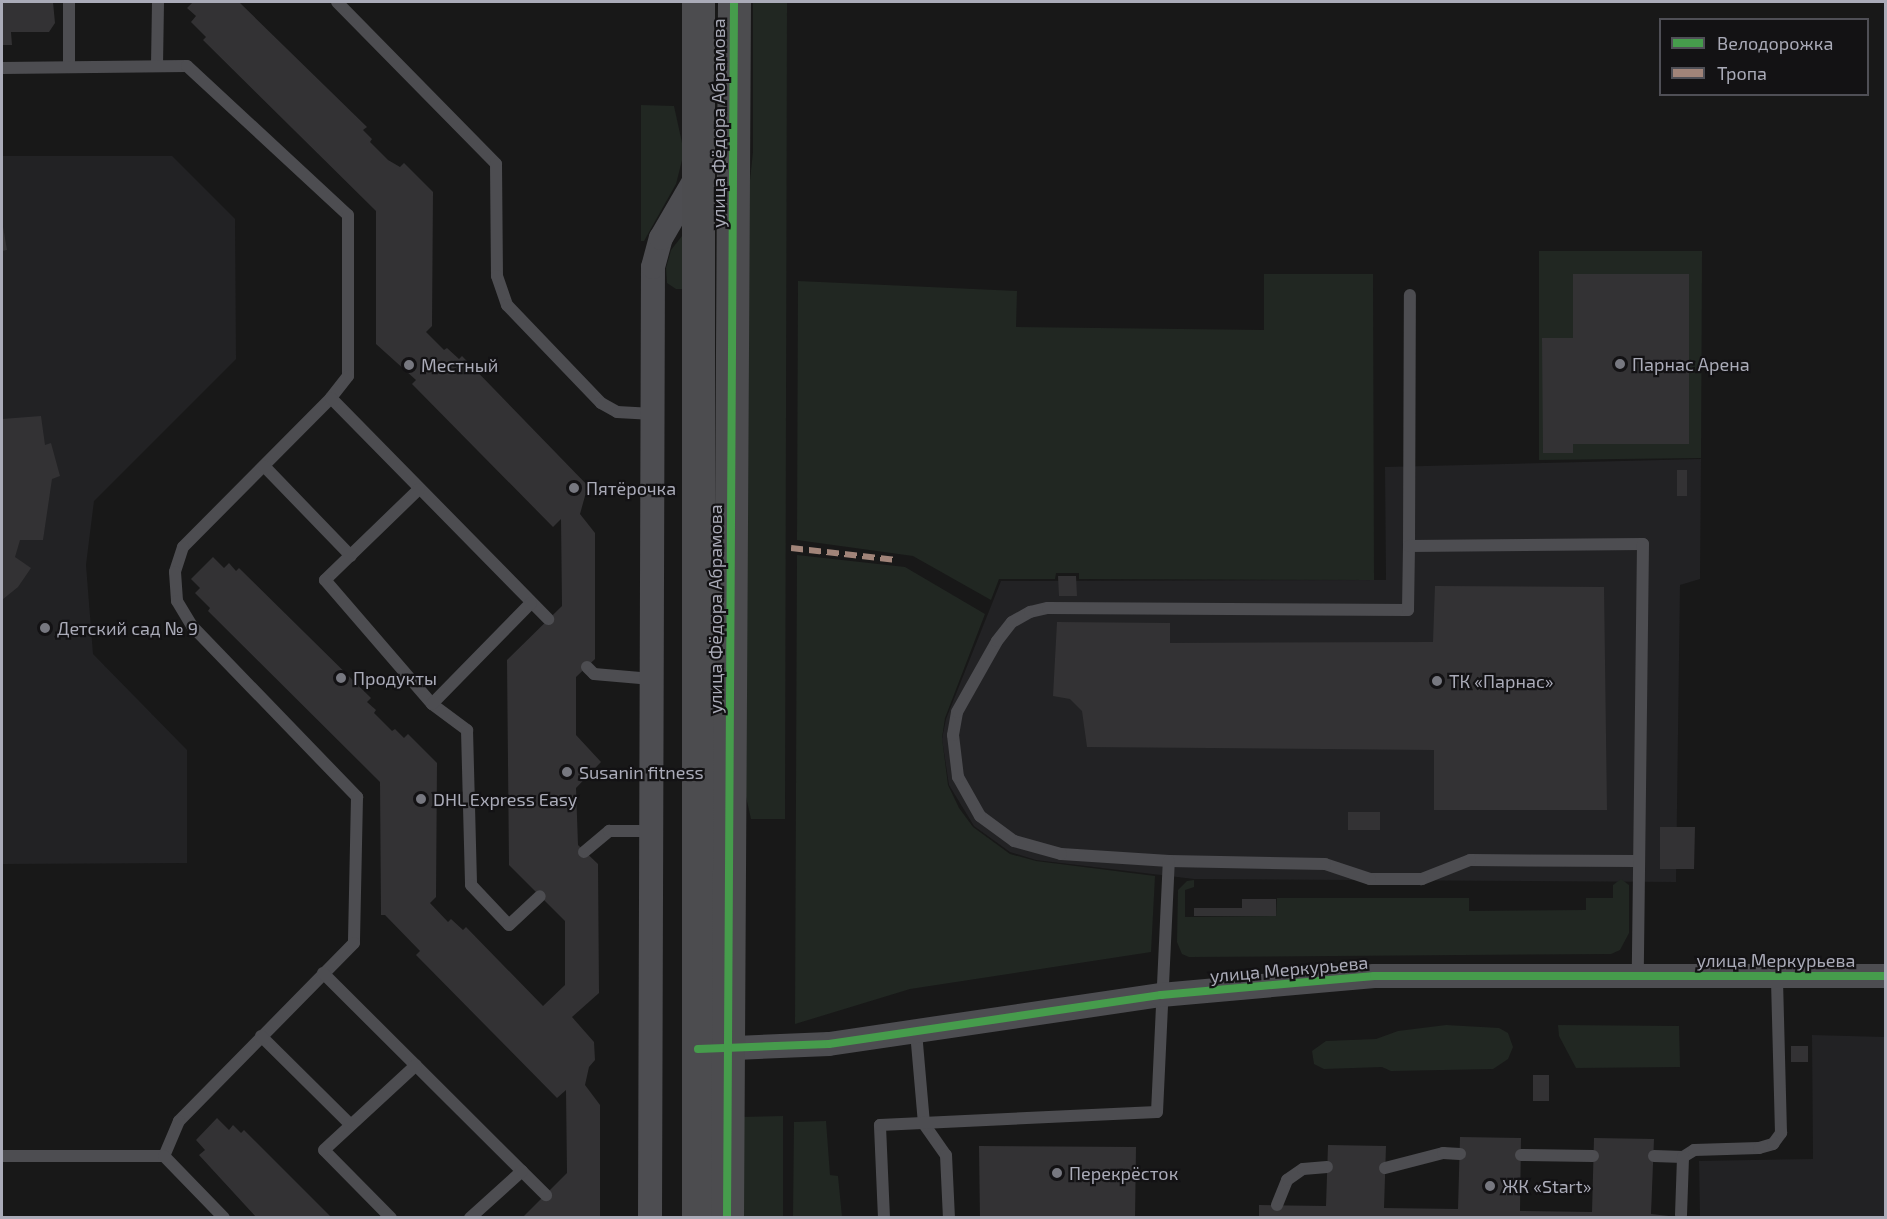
<!DOCTYPE html>
<html>
<head>
<meta charset="utf-8">
<style>
	body { margin:0 }
	#map { position:relative; width:1887px; height:1219px; overflow:hidden; background:#181818; font-family:"Exo 2",sans-serif }
	div>[style] { position:absolute }
	[style*='--x'] { left:calc(var(--x)*1px); top:calc(var(--y)*1px); width:calc(var(--w)*1px); rotate:calc(var(--a)*1deg) }
	.built>* { inset:0; background:#222224 }
	.green>* { inset:0; background:#212722 }
	.building>* { inset:0; background:#333234 }
	.lane>* { height:12px; margin:-6px; padding:0 6px; transform-origin:6px; border-radius:6px; background:#4d4d51 }
	.street>* { height:24px; margin:-12px; padding:0 12px; transform-origin:12px; border-radius:12px; background:#4d4d51 }
	.secondary>* { height:33px; margin:-16.5px; padding:0 16.5px; transform-origin:16.5px; border-radius:16.5px; background:#4c4c4f }
	.quiet>* { height:6px; margin-top:-3px; transform-origin:0; background:repeating-linear-gradient(90deg,#a18479 0 12px,transparent 0 18px) }
	.cycleway>* { height:8px; margin:-4px; padding:0 4px; transform-origin:4px; border-radius:4px; background:#469c4c }
	.dots>* { width:16px; height:16px; translate:-50% -50%; box-sizing:border-box; border:3px solid #131214; border-radius:50% }
	span { translate:-50% -50%; white-space:nowrap; text-align:center; line-height:1.15; -webkit-text-stroke:4.5px #131214; paint-order:stroke }
	.street-label { font-size:18px; color:#aaabb8 }
	.poi-label { font-size:18px; color:#aaabb8 }
	.left { translate:0 -50%; text-align:left }
	.frame { position:absolute; inset:0; border:3px solid #aaabb8; pointer-events:none }
	.legend { position:absolute; left:1659px; top:18px; width:210px; height:78px; box-sizing:border-box; background:#131214; border:2px solid #4f4f56; margin:0; padding:8px 10px; list-style:none; font-size:18px; color:#aaabb8 }
	.legend li { display:flex; align-items:center; gap:12px; height:30px }
	.legend b { width:30px; border:2px solid #4f4f56 }
</style>
</head>
<body>
<div id="map">
	<div class="built">
		<i style="clip-path:polygon(2px 156px,172px 156px,235px 219px,236px 359px,94px 501px,86px 565px,93px 654px,187px 750px,187px 863px,2px 864px)"></i>
		<i style="clip-path:polygon(1701px 459px,1700px 579px,1680px 585px,1676px 882px,1194px 879px,1036px 860px,1010px 852px,974px 826px,949px 785px,942px 739px,946px 719px,1001px 581px,1386px 580px,1385px 467px)"></i>
		<i style="clip-path:polygon(1812px 1035px,1885px 1037px,1885px 1217px,1700px 1217px,1699px 1161px,1813px 1159px)"></i>
	</div>
	<div class="green">
		<i style="clip-path:polygon(753px 2px,787px 2px,785px 819px,751px 819px,740px 770px,741px 264px,753px 152px)"></i>
		<i style="clip-path:polygon(641px 105px,674px 106px,684px 152px,676px 184px,644px 241px,641px 241px)"></i>
		<i style="clip-path:polygon(682px 236px,684px 289px,676px 289px,667px 283px,666px 268px,671px 250px)"></i>
		<i style="clip-path:polygon(1539px 251px,1702px 251px,1701px 458px,1539px 460px)"></i>
		<i style="clip-path:polygon(1264px 274px,1373px 274px,1374px 580px,1079px 579px,1079px 573px,1056px 573px,1055px 579px,999px 579px,991px 600px,913px 556px,797px 540px,798px 281px,1017px 291px,1016px 327px,1264px 330px)"></i>
		<i style="clip-path:polygon(797px 555px,905px 567px,985px 614px,945px 718px,942px 738px,948px 785px,959px 808px,973px 827px,1010px 854px,1036px 861px,1155px 876px,1151px 952px,910px 989px,795px 1024px)"></i>
		<i style="clip-path:polygon(1621px 879px,1629px 885px,1629px 933px,1620px 950px,1611px 954px,1189px 957px,1182px 954px,1177px 942px,1178px 890px,1187px 881px,1194px 880px,1194px 887px,1185px 890px,1185px 917px,1276px 916px,1277px 898px,1469px 898px,1469px 911px,1586px 910px,1586px 898px,1613px 898px,1613px 885px)"></i>
		<i style="clip-path:polygon(1446px 1025px,1499px 1028px,1508px 1033px,1513px 1047px,1508px 1059px,1493px 1069px,1391px 1071px,1382px 1067px,1324px 1069px,1314px 1064px,1312px 1051px,1326px 1041px,1376px 1039px,1398px 1031px)"></i>
		<i style="clip-path:polygon(1558px 1025px,1679px 1026px,1680px 1067px,1576px 1068px,1559px 1036px)"></i>
		<i style="clip-path:polygon(783px 1116px,783px 1217px,738px 1218px,739px 1117px)"></i>
		<i style="clip-path:polygon(826px 1121px,830px 1175px,838px 1176px,842px 1217px,793px 1217px,794px 1122px)"></i>
	</div>
	<div class="building">
		<i style="clip-path:polygon(2px 2px,53px 2px,55px 23px,49px 32px,11px 32px,12px 45px,2px 45px)"></i>
		<i style="clip-path:polygon(193px 2px,239px 2px,367px 127px,363px 130px,372px 139px,370px 142px,388px 160px,400px 167px,404px 163px,433px 192px,432px 326px,426px 332px,444px 350px,447px 348px,459px 359px,462px 356px,591px 489px,585px 496px,580px 514px,595px 533px,595px 659px,576px 677px,576px 735px,601px 762px,576px 788px,578px 845px,598px 864px,599px 993px,572px 1017px,594px 1042px,595px 1060px,589px 1067px,585px 1085px,600px 1105px,600px 1218px,522px 1218px,567px 1173px,566px 1090px,557px 1098px,416px 955px,420px 951px,385px 915px,381px 915px,380px 782px,208px 611px,210px 608px,195px 593px,200px 588px,191px 579px,213px 557px,224px 568px,229px 563px,236px 571px,239px 568px,371px 698px,367px 702px,376px 710px,374px 713px,392px 731px,395px 729px,404px 738px,408px 734px,437px 763px,436px 897px,430px 903px,448px 922px,451px 919px,463px 930px,466px 927px,543px 1006px,565px 985px,565px 921px,509px 865px,507px 660px,562px 606px,561px 519px,553px 527px,412px 384px,416px 380px,376px 344px,376px 211px,203px 40px,206px 37px,191px 22px,196px 16px,187px 8px)"></i>
		<i style="clip-path:polygon(2px 221px,7px 250px,2px 251px)"></i>
		<i style="clip-path:polygon(1573px 274px,1689px 274px,1689px 444px,1573px 444px,1573px 453px,1543px 453px,1542px 338px,1573px 338px)"></i>
		<i style="clip-path:polygon(41px 416px,45px 445px,51px 443px,60px 476px,52px 479px,43px 540px,20px 540px,15px 557px,31px 568px,18px 587px,2px 600px,2px 419px)"></i>
		<i style="clip-path:polygon(1677px 470px,1687px 470px,1687px 496px,1677px 496px)"></i>
		<i style="clip-path:polygon(1058px 576px,1076px 576px,1077px 596px,1059px 596px)"></i>
		<i style="clip-path:polygon(1435px 586px,1604px 587px,1607px 810px,1434px 810px,1434px 750px,1087px 747px,1082px 711px,1070px 699px,1053px 696px,1057px 622px,1170px 623px,1170px 643px,1433px 642px)"></i>
		<i style="clip-path:polygon(1348px 812px,1380px 812px,1380px 830px,1348px 830px)"></i>
		<i style="clip-path:polygon(1660px 827px,1695px 827px,1694px 869px,1660px 869px)"></i>
		<i style="clip-path:polygon(1242px 899px,1276px 899px,1276px 916px,1194px 916px,1194px 908px,1242px 908px)"></i>
		<i style="clip-path:polygon(1791px 1046px,1808px 1046px,1808px 1062px,1791px 1062px)"></i>
		<i style="clip-path:polygon(1533px 1075px,1549px 1075px,1549px 1101px,1533px 1101px)"></i>
		<i style="clip-path:polygon(217px 1118px,229px 1130px,233px 1125px,241px 1133px,244px 1130px,332px 1218px,257px 1218px,199px 1155px,205px 1150px,196px 1140px)"></i>
		<i style="clip-path:polygon(1460px 1137px,1521px 1138px,1520px 1211px,1592px 1212px,1594px 1138px,1654px 1139px,1651px 1214px,1687px 1218px,1259px 1218px,1259px 1205px,1326px 1206px,1328px 1145px,1386px 1146px,1384px 1208px,1458px 1209px)"></i>
		<i style="clip-path:polygon(979px 1146px,1136px 1147px,1135px 1218px,980px 1218px)"></i>
	</div>
	<div class="lane">
		<i style="--x:337;--y:2;--w:227;--a:45.5"></i>
		<i style="--x:496;--y:164;--w:112;--a:89.5"></i>
		<i style="--x:497;--y:276;--w:31;--a:71"></i>
		<i style="--x:507;--y:305;--w:136;--a:46.2"></i>
		<i style="--x:601;--y:403;--w:18;--a:29"></i>
		<i style="--x:617;--y:412;--w:36;--a:3"></i>
		<i style="--x:157;--y:66;--w:64;--a:-89.1"></i>
		<i style="--x:69;--y:67;--w:65;--a:-90"></i>
		<i style="--x:2;--y:68;--w:185;--a:-0.6"></i>
		<i style="--x:187;--y:66;--w:219;--a:42.8"></i>
		<i style="--x:348;--y:215;--w:161;--a:90"></i>
		<i style="--x:348;--y:376;--w:28;--a:128"></i>
		<i style="--x:331;--y:398;--w:210;--a:134.8"></i>
		<i style="--x:183;--y:547;--w:26;--a:108"></i>
		<i style="--x:175;--y:572;--w:29;--a:86"></i>
		<i style="--x:177;--y:601;--w:29;--a:59"></i>
		<i style="--x:192;--y:626;--w:238;--a:46"></i>
		<i style="--x:357;--y:797;--w:146;--a:91.2"></i>
		<i style="--x:354;--y:943;--w:250;--a:134.5"></i>
		<i style="--x:179;--y:1121;--w:38;--a:113"></i>
		<i style="--x:331;--y:398;--w:310;--a:45.5"></i>
		<i style="--x:264;--y:466;--w:125;--a:46"></i>
		<i style="--x:419;--y:489;--w:131;--a:135.9"></i>
		<i style="--x:325;--y:580;--w:164;--a:49.2"></i>
		<i style="--x:432;--y:704;--w:44;--a:36.6"></i>
		<i style="--x:467;--y:730;--w:155;--a:88.5"></i>
		<i style="--x:471;--y:885;--w:55;--a:46.5"></i>
		<i style="--x:509;--y:925;--w:42;--a:-43.1"></i>
		<i style="--x:1409;--y:546;--w:251;--a:-89.8"></i>
		<i style="--x:587;--y:667;--w:10;--a:45"></i>
		<i style="--x:594;--y:674;--w:58;--a:4.9"></i>
		<i style="--x:432;--y:704;--w:141;--a:-45.6"></i>
		<i style="--x:584;--y:852;--w:33;--a:-40"></i>
		<i style="--x:609;--y:831;--w:42;--a:0"></i>
		<i style="--x:1638;--y:861;--w:168;--a:-179.7"></i>
		<i style="--x:1470;--y:860;--w:52;--a:158.4"></i>
		<i style="--x:1422;--y:879;--w:52;--a:180"></i>
		<i style="--x:1370;--y:879;--w:47;--a:-161.6"></i>
		<i style="--x:1325;--y:864;--w:156;--a:-178.9"></i>
		<i style="--x:1169;--y:861;--w:108;--a:-176.3"></i>
		<i style="--x:1061;--y:854;--w:49;--a:-164.5"></i>
		<i style="--x:1014;--y:841;--w:42;--a:-143.7"></i>
		<i style="--x:980;--y:816;--w:45;--a:-119.4"></i>
		<i style="--x:958;--y:777;--w:42;--a:-96.8"></i>
		<i style="--x:953;--y:735;--w:23;--a:-80"></i>
		<i style="--x:957;--y:712;--w:81;--a:-60.6"></i>
		<i style="--x:997;--y:641;--w:24;--a:-52"></i>
		<i style="--x:1012;--y:622;--w:21;--a:-29"></i>
		<i style="--x:1030;--y:612;--w:18;--a:-13"></i>
		<i style="--x:1048;--y:608;--w:360;--a:0.3"></i>
		<i style="--x:1408;--y:610;--w:64;--a:-89.1"></i>
		<i style="--x:1409;--y:546;--w:234;--a:-0.5"></i>
		<i style="--x:1643;--y:544;--w:431;--a:90.7"></i>
		<i style="--x:323;--y:973;--w:315;--a:44.9"></i>
		<i style="--x:916;--y:1032;--w:92;--a:85"></i>
		<i style="--x:924;--y:1124;--w:38;--a:55"></i>
		<i style="--x:946;--y:1155;--w:63;--a:87.3"></i>
		<i style="--x:261;--y:1036;--w:125;--a:44.7"></i>
		<i style="--x:1521;--y:1155;--w:72;--a:0.8"></i>
		<i style="--x:2;--y:1156;--w:162;--a:0"></i>
		<i style="--x:164;--y:1156;--w:86;--a:45.9"></i>
		<i style="--x:1654;--y:1156;--w:29;--a:2"></i>
		<i style="--x:1683;--y:1157;--w:13;--a:-32"></i>
		<i style="--x:1694;--y:1150;--w:65;--a:-1.8"></i>
		<i style="--x:1759;--y:1148;--w:15;--a:-16"></i>
		<i style="--x:1773;--y:1144;--w:14;--a:-54"></i>
		<i style="--x:1781;--y:1133;--w:158;--a:-91.5"></i>
		<i style="--x:1385;--y:1168;--w:60;--a:-14.5"></i>
		<i style="--x:1443;--y:1153;--w:17;--a:3"></i>
		<i style="--x:1277;--y:1205;--w:27;--a:-68"></i>
		<i style="--x:1287;--y:1180;--w:19;--a:-35"></i>
		<i style="--x:1303;--y:1169;--w:24;--a:-5"></i>
		<i style="--x:1681;--y:1215;--w:58;--a:-88"></i>
		<i style="--x:391;--y:1218;--w:95;--a:-134.6"></i>
		<i style="--x:324;--y:1150;--w:125;--a:-42.7"></i>
		<i style="--x:470;--y:1218;--w:70;--a:-42.1"></i>
		<i style="--x:884;--y:1218;--w:93;--a:-92.5"></i>
		<i style="--x:880;--y:1125;--w:277;--a:-2.7"></i>
		<i style="--x:1157;--y:1112;--w:251;--a:-87.3"></i>
	</div>
	<div class="street">
		<i style="--x:713;--y:1049;--w:116;--a:-2.5"></i>
		<i style="--x:829;--y:1044;--w:336;--a:-8.4"></i>
		<i style="--x:1161;--y:995;--w:214;--a:-5.1"></i>
		<i style="--x:1374;--y:976;--w:512;--a:0"></i>
		<i style="--x:650;--y:1218;--w:951;--a:-89.82"></i>
		<i style="--x:653;--y:267;--w:30;--a:-75"></i>
		<i style="--x:661;--y:238;--w:72;--a:-59.9"></i>
	</div>
	<div class="secondary">
		<i style="--x:698;--y:1218;--w:1216;--a:-90"></i>
		<i style="--x:727;--y:1218;--w:1216;--a:-89.67"></i>
	</div>
	<div class="quiet">
		<i style="--x:791;--y:548;--w:106;--a:6.5"></i>
	</div>
	<div class="cycleway">
		<i style="--x:698;--y:1049;--w:131;--a:-2.2"></i>
		<i style="--x:829;--y:1044;--w:336;--a:-8.4"></i>
		<i style="--x:1161;--y:995;--w:214;--a:-5.1"></i>
		<i style="--x:1374;--y:976;--w:512;--a:0"></i>
		<i style="--x:727;--y:1218;--w:1216;--a:-89.67"></i>
	</div>
	<div class="dots">
		<i style="left:1620px;top:364px;background:#777880"></i>
		<i style="left:409px;top:365px;background:#777880"></i>
		<i style="left:574px;top:488px;background:#777880"></i>
		<i style="left:45px;top:628px;background:#777880"></i>
		<i style="left:341px;top:678px;background:#777880"></i>
		<i style="left:1437px;top:681px;background:#777880"></i>
		<i style="left:567px;top:772px;background:#777880"></i>
		<i style="left:421px;top:799px;background:#777880"></i>
		<i style="left:1057px;top:1173px;background:#777880"></i>
		<i style="left:1490px;top:1186px;background:#777880"></i>
	</div>
	<div class="street-label">
		<span style="left:718px;top:123px;rotate:-90deg">улица Фёдора Абрамова</span>
		<span style="left:715px;top:609px;rotate:-90deg">улица Фёдора Абрамова</span>
		<span style="left:1776px;top:960px">улица Меркурьева</span>
		<span style="left:1289px;top:969px;rotate:-5deg">улица Меркурьева</span>
	</div>
	<div class="poi-label">
		<span class="left" style="left:1632px;top:364px">Парнас Арена</span>
		<span class="left" style="left:421px;top:365px">Местный</span>
		<span class="left" style="left:586px;top:488px">Пятёрочка</span>
		<span class="left" style="left:57px;top:628px">Детский сад № 9</span>
		<span class="left" style="left:353px;top:678px">Продукты</span>
		<span class="left" style="left:1449px;top:681px">ТК «Парнас»</span>
		<span class="left" style="left:579px;top:772px">Susanin fitness</span>
		<span class="left" style="left:433px;top:799px">DHL Express Easy</span>
		<span class="left" style="left:1069px;top:1173px">Перекрёсток</span>
		<span class="left" style="left:1502px;top:1186px">ЖК «Start»</span>
	</div>
	<div class="frame"></div>
	<ul class="legend">
	<li><b style="height:8px;background:#469c4c"></b>Велодорожка</li>
	<li><b style="height:8px;background:#a18479"></b>Тропа</li>
	</ul>
</div>
</body>
</html>
